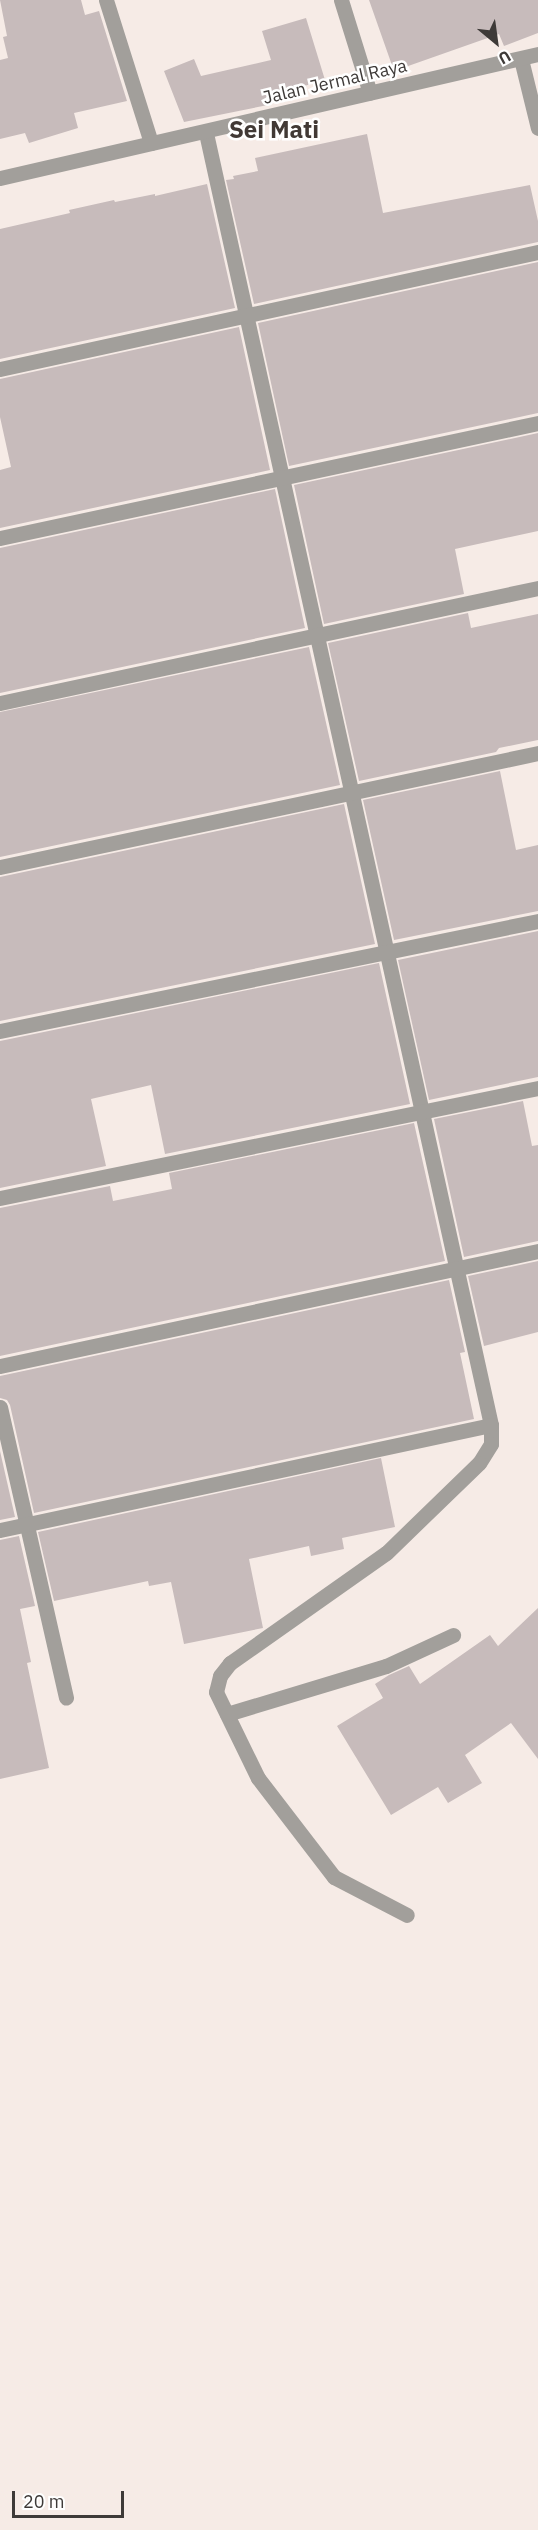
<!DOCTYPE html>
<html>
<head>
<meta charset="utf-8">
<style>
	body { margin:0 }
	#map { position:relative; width:538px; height:2530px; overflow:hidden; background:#f6ebe6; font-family:"IBM Plex Sans",sans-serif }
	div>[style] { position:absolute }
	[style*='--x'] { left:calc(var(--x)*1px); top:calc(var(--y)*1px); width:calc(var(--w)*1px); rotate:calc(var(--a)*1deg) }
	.building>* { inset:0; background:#c7bbbb }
	.minor>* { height:15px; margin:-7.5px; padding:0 7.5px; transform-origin:7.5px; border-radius:7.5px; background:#a29f9b }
	.tertiary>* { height:15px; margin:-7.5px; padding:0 7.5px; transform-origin:7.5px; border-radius:7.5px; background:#a29f9b }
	span { translate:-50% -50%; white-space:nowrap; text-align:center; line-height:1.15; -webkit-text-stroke:5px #fff; paint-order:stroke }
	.street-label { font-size:18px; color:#3e3a38 }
	.district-label { font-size:24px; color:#413935; font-weight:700 }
	.north { position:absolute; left:466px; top:12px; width:60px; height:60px; -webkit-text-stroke:4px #fff; paint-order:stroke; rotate:151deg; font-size:16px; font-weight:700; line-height:24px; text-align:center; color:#3e3a38 }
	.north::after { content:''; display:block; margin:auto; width:21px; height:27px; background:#3e3a38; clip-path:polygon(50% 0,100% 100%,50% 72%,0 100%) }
	.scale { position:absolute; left:12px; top:2491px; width:112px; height:27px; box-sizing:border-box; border:3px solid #3e3a38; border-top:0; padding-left:8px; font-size:18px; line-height:21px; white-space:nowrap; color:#3e3a38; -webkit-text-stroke:4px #fff; paint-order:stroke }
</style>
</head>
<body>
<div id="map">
	<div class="building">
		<i style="clip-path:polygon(0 0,81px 0,85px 15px,99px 11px,127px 101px,74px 113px,78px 128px,29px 143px,25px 133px,0 139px,0 60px,8px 58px,3px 37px,7px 36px)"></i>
		<i style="clip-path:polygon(369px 0,538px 0,538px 33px,504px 46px,499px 34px,394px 71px)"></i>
		<i style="clip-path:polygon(306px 18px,325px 80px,266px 97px,268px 105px,184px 122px,164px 71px,194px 59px,201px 76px,271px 60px,262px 31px)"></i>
		<i style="clip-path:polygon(367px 134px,383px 213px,530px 185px,538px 221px,538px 242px,254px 304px,226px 180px,234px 179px,233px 176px,258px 171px,255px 158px)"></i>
		<i style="clip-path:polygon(207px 184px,235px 308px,0 359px,0 229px,70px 213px,69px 210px,114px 200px,115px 202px,155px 194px,155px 196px)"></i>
		<i style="clip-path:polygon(538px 262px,538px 413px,289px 466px,258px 323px)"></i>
		<i style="clip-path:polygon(239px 327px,270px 470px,0 528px,0 470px,11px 467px,0 417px,0 379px)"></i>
		<i style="clip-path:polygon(538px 433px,538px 531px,455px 549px,464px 594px,324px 624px,294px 485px)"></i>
		<i style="clip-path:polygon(275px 489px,305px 628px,0 693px,0 548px)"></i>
		<i style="clip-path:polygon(468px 613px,471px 628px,538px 614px,538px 740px,499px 748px,496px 752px,359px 781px,328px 643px)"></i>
		<i style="clip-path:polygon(309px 647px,340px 785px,0 857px,0 712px)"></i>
		<i style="clip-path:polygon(500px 771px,516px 850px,538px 845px,538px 911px,394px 940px,363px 800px)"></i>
		<i style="clip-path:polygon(344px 804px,375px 944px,0 1021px,0 877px)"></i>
		<i style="clip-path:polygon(538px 931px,538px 1077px,429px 1100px,398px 960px)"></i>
		<i style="clip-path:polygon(379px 963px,410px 1104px,165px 1154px,151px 1085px,91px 1099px,106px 1166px,0 1188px,0 1041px)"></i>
		<i style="clip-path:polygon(523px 1101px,532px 1146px,538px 1145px,538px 1241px,464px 1257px,434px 1119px)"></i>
		<i style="clip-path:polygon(414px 1123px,445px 1261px,0 1356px,0 1208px,110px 1186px,113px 1201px,172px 1189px,169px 1173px)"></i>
		<i style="clip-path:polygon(538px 1261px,538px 1332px,484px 1346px,468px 1276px)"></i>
		<i style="clip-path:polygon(449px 1280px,465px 1352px,460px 1353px,474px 1419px,34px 1513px,10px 1405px,7px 1400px,0 1398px,0 1376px)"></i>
		<i style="clip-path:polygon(0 1451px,15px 1517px,0 1520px)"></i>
		<i style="clip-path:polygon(381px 1458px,395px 1527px,342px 1538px,344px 1549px,311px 1556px,309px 1546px,249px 1559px,263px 1628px,184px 1644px,171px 1582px,149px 1586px,148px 1581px,54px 1601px,38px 1532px)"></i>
		<i style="clip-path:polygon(19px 1536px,35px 1606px,20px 1609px,31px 1662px,27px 1663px,49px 1768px,0 1779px,0 1540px)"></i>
		<i style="clip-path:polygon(538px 1608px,538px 1759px,511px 1723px,465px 1755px,482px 1783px,448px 1803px,438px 1787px,391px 1815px,337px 1726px,383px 1698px,375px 1684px,389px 1675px,409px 1666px,420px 1684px,490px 1635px,498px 1646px)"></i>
	</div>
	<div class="minor">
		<i style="--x:106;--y:0;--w:150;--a:72.5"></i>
		<i style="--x:341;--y:0;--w:97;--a:72.7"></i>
		<i style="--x:521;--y:59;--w:71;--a:76.2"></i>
		<i style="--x:206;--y:133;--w:1323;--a:77.56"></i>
		<i style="--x:491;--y:1425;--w:19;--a:90"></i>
		<i style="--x:491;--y:1444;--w:22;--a:122"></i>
		<i style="--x:479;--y:1463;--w:129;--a:135.9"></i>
		<i style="--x:386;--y:1553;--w:191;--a:144.8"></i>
		<i style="--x:230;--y:1663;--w:16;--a:128"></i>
		<i style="--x:220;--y:1676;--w:16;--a:104"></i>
		<i style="--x:216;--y:1692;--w:96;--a:64"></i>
		<i style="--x:258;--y:1778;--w:125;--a:52.5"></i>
		<i style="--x:334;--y:1877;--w:82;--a:27.5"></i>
		<i style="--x:0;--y:369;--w:551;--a:-12.27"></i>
		<i style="--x:0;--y:538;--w:550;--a:-12.07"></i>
		<i style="--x:0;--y:703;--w:550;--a:-12.07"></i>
		<i style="--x:0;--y:867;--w:550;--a:-11.96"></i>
		<i style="--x:0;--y:1031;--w:549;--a:-11.56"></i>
		<i style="--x:0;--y:1198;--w:549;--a:-11.56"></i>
		<i style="--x:0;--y:1366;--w:550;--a:-12.07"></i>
		<i style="--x:0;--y:1407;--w:298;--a:77.2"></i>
		<i style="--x:0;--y:1530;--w:502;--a:-12.07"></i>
		<i style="--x:227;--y:1714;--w:166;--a:-16.8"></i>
		<i style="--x:386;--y:1666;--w:74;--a:-24.8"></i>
	</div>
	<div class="tertiary">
		<i style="--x:0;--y:178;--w:552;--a:-12.98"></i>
	</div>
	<div class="street-label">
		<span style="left:335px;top:82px;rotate:-13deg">Jalan Jermal Raya</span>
	</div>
	<div class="district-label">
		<span style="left:274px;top:130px">Sei Mati</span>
	</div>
	<div class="north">U</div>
	<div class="scale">20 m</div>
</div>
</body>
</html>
